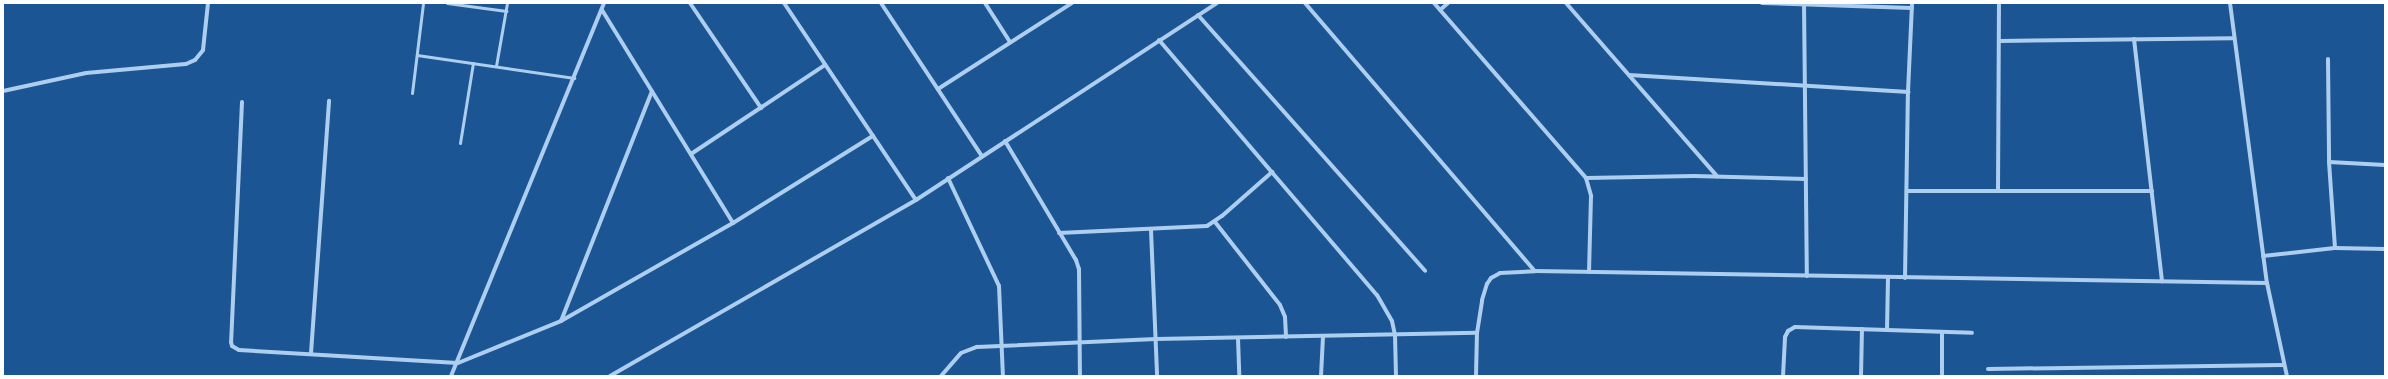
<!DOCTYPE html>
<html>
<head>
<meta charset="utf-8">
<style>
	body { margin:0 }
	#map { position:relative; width:2388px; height:379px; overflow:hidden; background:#1c5593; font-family:Rubik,sans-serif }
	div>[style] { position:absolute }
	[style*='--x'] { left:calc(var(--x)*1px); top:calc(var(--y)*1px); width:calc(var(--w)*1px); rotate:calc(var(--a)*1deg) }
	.service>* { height:3px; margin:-1.5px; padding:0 1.5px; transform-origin:1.5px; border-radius:1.5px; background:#adceef }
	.minor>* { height:4px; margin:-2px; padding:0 2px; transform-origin:2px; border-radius:2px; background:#adceef }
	span { translate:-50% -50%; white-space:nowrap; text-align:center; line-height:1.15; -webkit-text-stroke:3px #1c5593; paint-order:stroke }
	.frame { position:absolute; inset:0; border:4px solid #fff; pointer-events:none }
</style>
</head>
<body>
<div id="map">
	<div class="service">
		<i style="--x:447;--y:3;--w:60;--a:7.7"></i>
		<i style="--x:417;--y:55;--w:159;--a:8.3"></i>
		<i style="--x:496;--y:66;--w:64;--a:-80.1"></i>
		<i style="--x:412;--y:93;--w:91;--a:-83"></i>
		<i style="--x:460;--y:143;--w:81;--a:-80.8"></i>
	</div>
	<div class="minor">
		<i style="--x:690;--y:3;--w:127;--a:55.9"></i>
		<i style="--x:784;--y:3;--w:237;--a:56.2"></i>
		<i style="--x:881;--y:3;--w:183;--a:56.6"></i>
		<i style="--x:985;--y:3;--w:46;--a:57.3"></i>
		<i style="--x:1305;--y:3;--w:353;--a:49.4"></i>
		<i style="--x:1434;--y:3;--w:232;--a:49"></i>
		<i style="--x:1586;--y:178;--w:19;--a:74"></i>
		<i style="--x:1591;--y:196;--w:76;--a:91.5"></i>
		<i style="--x:1566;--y:3;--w:230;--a:48.9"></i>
		<i style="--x:1762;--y:3;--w:150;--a:1.9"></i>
		<i style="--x:1804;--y:3;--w:273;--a:89.4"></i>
		<i style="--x:2230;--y:3;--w:282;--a:82.5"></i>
		<i style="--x:2267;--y:283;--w:95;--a:77.9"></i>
		<i style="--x:602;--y:10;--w:250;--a:58.4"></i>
		<i style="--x:1440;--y:10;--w:11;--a:-41"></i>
		<i style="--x:1198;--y:15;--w:342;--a:48.4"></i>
		<i style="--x:2134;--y:39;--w:244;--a:83.4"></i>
		<i style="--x:1159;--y:40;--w:335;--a:49.5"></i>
		<i style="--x:1377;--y:295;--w:30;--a:60"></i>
		<i style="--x:1392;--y:321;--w:14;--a:78"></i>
		<i style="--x:1395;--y:335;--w:41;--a:88.6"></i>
		<i style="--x:1999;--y:41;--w:235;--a:-0.7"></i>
		<i style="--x:2328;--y:59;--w:103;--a:89.4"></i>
		<i style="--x:2329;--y:162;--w:86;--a:86"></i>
		<i style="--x:1629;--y:75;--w:280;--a:3.5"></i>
		<i style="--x:938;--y:89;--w:159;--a:-32.7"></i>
		<i style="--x:3;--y:91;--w:85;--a:-12.2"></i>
		<i style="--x:86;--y:73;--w:100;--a:-5.1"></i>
		<i style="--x:186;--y:64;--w:10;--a:-24"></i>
		<i style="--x:195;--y:60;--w:13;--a:-51"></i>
		<i style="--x:203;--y:50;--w:47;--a:-83.9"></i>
		<i style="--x:242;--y:102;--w:240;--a:92.6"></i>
		<i style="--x:231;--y:342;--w:4;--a:76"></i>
		<i style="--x:232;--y:346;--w:8;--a:30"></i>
		<i style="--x:239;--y:350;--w:219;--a:3.4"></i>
		<i style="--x:458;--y:363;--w:111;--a:-22.2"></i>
		<i style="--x:561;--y:321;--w:198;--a:-29.7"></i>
		<i style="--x:733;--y:223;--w:165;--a:-31.9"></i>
		<i style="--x:1005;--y:141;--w:139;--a:59.2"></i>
		<i style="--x:1076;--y:260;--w:9;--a:72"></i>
		<i style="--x:1079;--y:269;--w:107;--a:89.5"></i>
		<i style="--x:691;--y:154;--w:161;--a:-33.6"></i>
		<i style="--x:2329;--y:162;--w:56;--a:3.1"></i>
		<i style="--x:948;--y:178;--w:119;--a:64.7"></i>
		<i style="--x:999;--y:286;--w:90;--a:87.5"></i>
		<i style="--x:1586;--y:178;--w:108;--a:-1.1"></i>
		<i style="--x:1694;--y:176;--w:112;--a:1.5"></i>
		<i style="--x:1907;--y:191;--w:245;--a:0"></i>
		<i style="--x:1998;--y:191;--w:188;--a:-89.7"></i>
		<i style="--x:1215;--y:222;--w:105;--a:51.9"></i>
		<i style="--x:1280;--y:305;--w:13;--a:67"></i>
		<i style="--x:1285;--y:317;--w:20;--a:87"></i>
		<i style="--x:1151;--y:230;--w:146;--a:87.6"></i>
		<i style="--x:1059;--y:233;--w:148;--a:-2.7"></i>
		<i style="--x:1207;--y:226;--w:18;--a:-34"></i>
		<i style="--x:1222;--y:216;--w:67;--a:-41.3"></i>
		<i style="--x:2263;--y:256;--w:72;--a:-6.3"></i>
		<i style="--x:2335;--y:248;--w:50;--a:1.1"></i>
		<i style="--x:1905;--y:278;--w:186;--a:-89.1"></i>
		<i style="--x:1908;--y:92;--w:89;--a:-87.4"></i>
		<i style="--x:561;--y:321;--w:247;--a:-68.4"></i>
		<i style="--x:1887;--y:330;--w:52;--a:-88.9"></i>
		<i style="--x:1238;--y:338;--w:38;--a:88"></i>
		<i style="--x:311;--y:353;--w:253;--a:-85.9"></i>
		<i style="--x:1988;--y:369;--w:295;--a:-0.8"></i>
		<i style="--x:451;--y:376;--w:403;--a:-67.7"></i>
		<i style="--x:610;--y:376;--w:353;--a:-29.9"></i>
		<i style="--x:916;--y:200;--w:360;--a:-33.2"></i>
		<i style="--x:941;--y:376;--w:30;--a:-49"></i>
		<i style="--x:961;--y:353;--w:17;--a:-21"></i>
		<i style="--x:977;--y:347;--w:179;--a:-2.6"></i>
		<i style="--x:1156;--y:339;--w:321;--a:-1.1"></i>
		<i style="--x:1321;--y:376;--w:40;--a:-87.1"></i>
		<i style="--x:1476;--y:376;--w:43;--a:-88.7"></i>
		<i style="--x:1477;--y:333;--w:33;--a:-81"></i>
		<i style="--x:1482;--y:300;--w:17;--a:-73"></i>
		<i style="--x:1487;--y:284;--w:7;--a:-56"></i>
		<i style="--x:1491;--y:278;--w:10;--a:-29"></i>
		<i style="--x:1500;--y:273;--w:35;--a:-3"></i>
		<i style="--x:1535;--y:271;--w:732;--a:0.94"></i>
		<i style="--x:1783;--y:376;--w:39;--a:-87"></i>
		<i style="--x:1785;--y:337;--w:7;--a:-63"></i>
		<i style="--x:1788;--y:331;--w:8;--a:-30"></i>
		<i style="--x:1795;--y:327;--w:177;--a:1.9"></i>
		<i style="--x:1861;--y:376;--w:47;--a:-88.8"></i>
		<i style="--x:1942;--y:376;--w:44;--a:-90"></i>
	</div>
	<div class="frame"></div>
</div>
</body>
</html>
